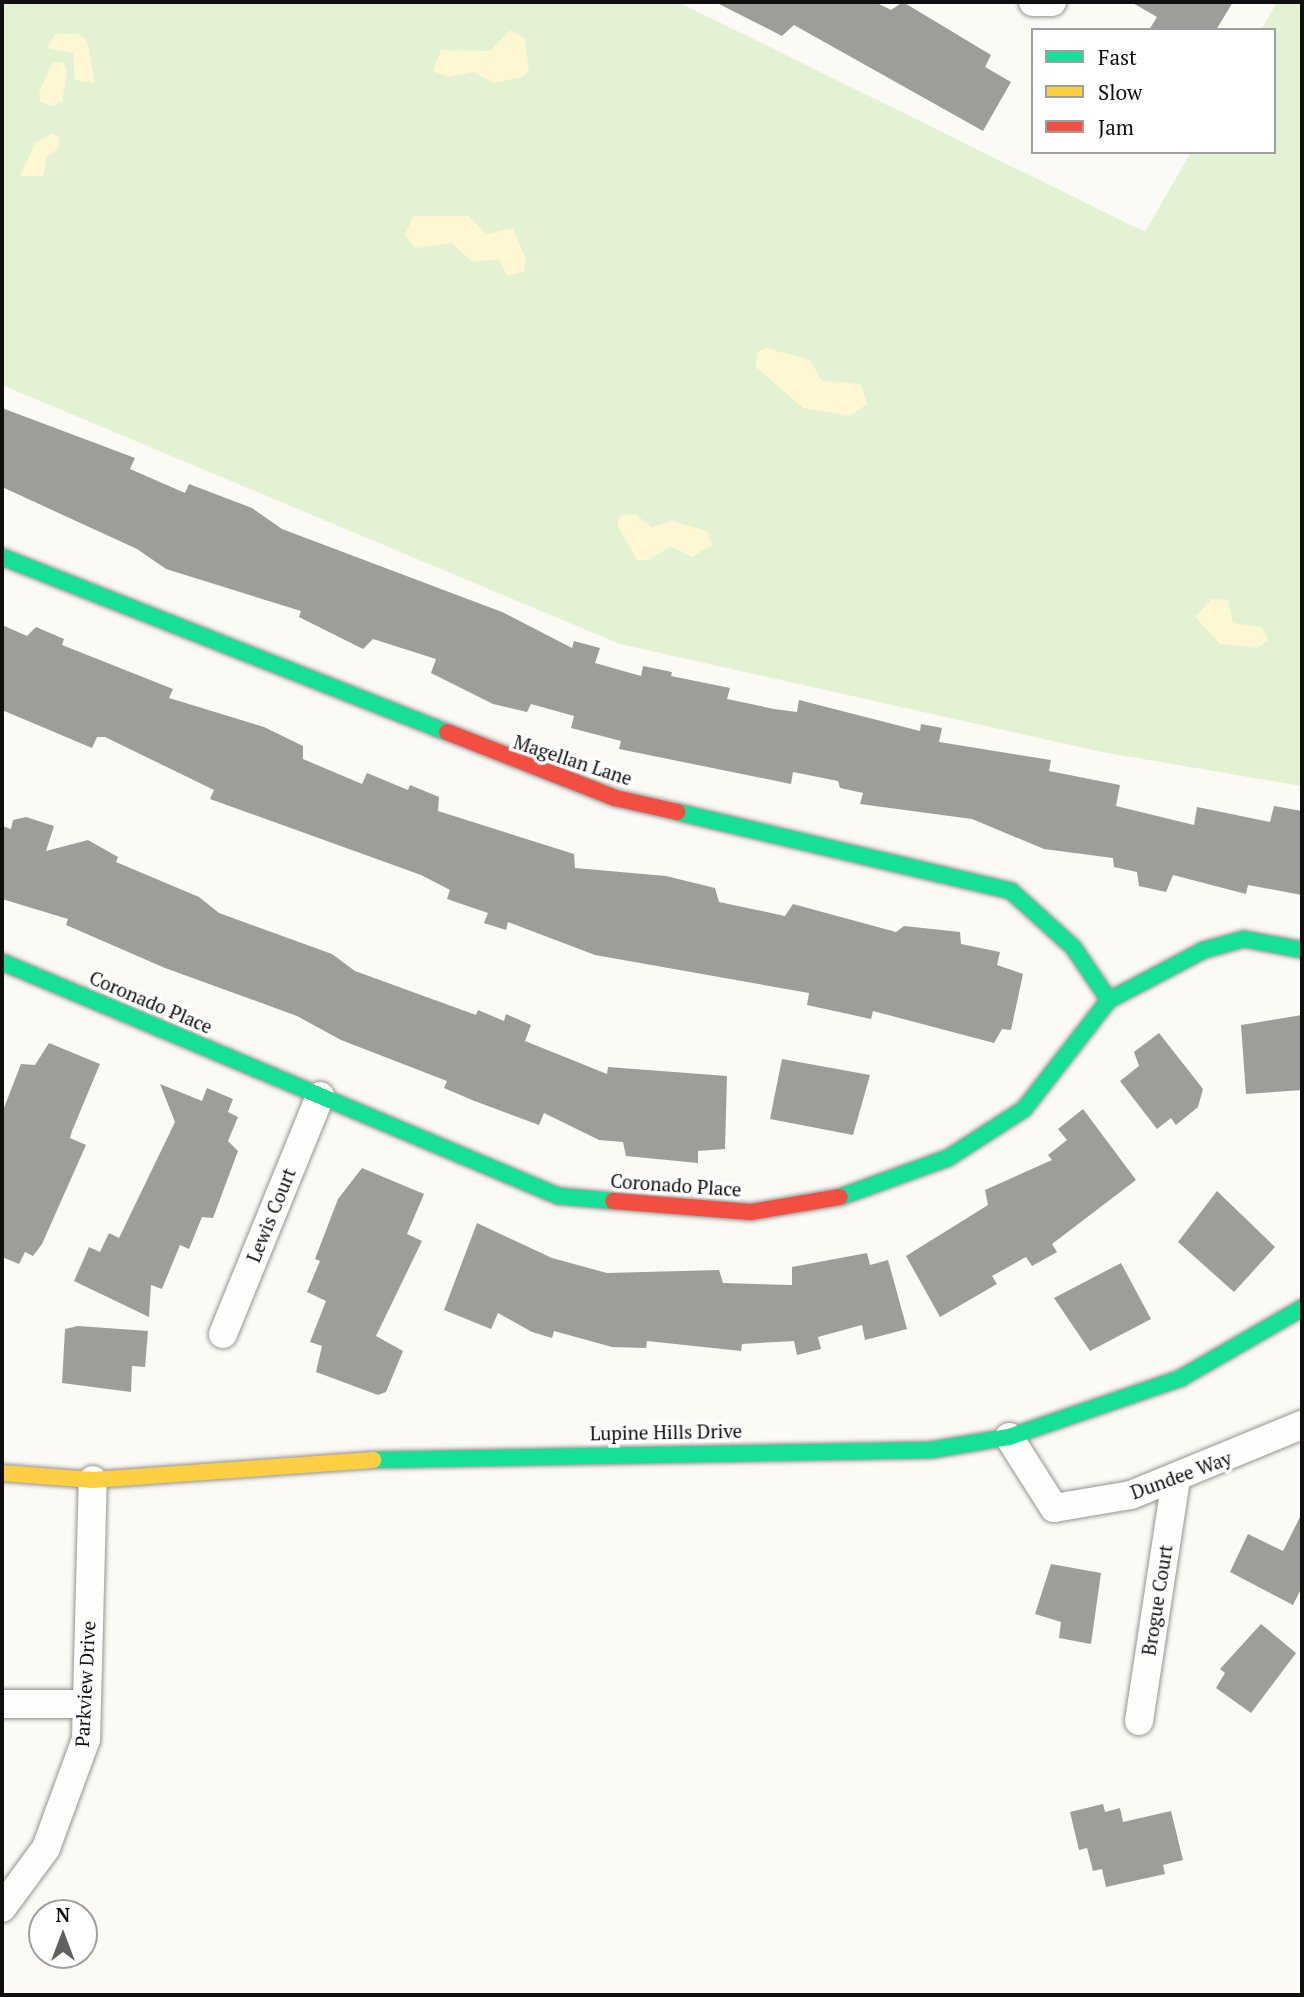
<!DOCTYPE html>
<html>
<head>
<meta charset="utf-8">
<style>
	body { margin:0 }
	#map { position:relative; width:1304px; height:1997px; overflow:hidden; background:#fcfaf4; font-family:"PT Serif",serif }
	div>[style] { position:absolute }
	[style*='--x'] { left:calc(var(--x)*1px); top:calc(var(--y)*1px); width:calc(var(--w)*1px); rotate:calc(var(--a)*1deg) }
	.green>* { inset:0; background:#e2f2d2 }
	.sand>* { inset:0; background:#fdf7d4 }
	.building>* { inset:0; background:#9f9d99 }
	.roads { filter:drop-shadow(0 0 2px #959492) drop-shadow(0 0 2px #959492) }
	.street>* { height:28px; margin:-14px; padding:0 14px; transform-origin:14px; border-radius:14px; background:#fffefd }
	.fast>* { height:16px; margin:-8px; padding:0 8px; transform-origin:8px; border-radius:8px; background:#16e098 }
	.slow>* { height:16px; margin:-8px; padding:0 8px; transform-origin:8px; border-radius:8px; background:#ffcf43 }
	.jam>* { height:16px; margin:-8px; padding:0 8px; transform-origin:8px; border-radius:8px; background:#f24e42 }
	span { translate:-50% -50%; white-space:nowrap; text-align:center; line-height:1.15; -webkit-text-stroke:7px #fff; paint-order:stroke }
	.street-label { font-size:19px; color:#0e0e0e }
	.frame { position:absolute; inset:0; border:4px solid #0e0e0e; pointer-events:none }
	.legend { position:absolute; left:1031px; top:28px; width:245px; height:126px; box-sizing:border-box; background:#fff; border:2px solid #9f9f9f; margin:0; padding:9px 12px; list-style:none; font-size:21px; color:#0e0e0e }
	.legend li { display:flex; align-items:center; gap:14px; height:35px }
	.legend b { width:35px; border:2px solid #9f9f9f }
	.north { position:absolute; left:28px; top:1899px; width:70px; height:70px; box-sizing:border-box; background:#fff; border:2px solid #9f9f9f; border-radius:50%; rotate:0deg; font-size:19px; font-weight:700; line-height:28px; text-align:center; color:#0e0e0e }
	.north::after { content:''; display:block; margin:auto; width:24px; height:32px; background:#61615e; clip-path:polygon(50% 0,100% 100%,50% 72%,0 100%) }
</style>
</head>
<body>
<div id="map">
	<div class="green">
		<i style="clip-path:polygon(2px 2px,678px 2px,1145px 232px,1191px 152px,1274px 152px,1274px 30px,1261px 30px,1277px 2px,1302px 2px,1302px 786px,1102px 752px,620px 644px,2px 385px)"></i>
	</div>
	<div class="sand">
		<i style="clip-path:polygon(511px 30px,525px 39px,529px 71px,523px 77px,494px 83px,474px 72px,448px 77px,433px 71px,441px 50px,490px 51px)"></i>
		<i style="clip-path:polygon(55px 34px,78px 34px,87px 41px,95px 83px,75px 80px,73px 53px,47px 48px)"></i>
		<i style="clip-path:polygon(53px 62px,63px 62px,67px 71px,62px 102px,53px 106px,40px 102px,39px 92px)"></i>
		<i style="clip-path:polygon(51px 133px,59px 137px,60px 147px,47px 157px,43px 176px,20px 176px,36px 142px)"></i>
		<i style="clip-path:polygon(413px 216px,469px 216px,487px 234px,513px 228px,526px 260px,524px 272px,508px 276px,498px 259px,473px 262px,451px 243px,415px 248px,405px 235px)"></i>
		<i style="clip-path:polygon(766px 348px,810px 360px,822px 381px,861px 384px,867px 404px,850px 416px,803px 408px,756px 367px,757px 352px)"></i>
		<i style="clip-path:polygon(635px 514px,652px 527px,672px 521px,707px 531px,712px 545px,692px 557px,670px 546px,650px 560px,637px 560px,617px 525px,620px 516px)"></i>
		<i style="clip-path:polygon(1212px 599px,1228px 600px,1233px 623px,1262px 627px,1268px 640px,1257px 648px,1220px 644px,1195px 617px)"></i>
	</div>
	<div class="building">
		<i style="clip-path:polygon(715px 2px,875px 2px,891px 10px,903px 2px,991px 55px,985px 67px,1011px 82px,983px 131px,794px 25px,782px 36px)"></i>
		<i style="clip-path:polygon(1131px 2px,1233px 2px,1216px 30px,1149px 30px,1157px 17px)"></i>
		<i style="clip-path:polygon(2px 408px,135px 458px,130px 469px,185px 493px,189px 484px,252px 508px,282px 529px,502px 612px,572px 648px,574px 641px,600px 648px,595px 663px,641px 676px,643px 666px,672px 672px,671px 676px,730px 688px,727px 699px,774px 709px,797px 712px,799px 700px,920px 731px,921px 724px,942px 728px,939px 742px,1051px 760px,1049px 771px,1120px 785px,1116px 806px,1194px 825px,1197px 807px,1270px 822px,1274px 806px,1302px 811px,1302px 895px,1248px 885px,1246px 894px,1173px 875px,1166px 892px,1139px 886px,1137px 872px,1114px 867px,1113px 858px,1044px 849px,972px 819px,860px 804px,863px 793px,840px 788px,838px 781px,793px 772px,791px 784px,619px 749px,621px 741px,571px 728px,574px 716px,531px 704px,527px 712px,493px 704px,431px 673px,436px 659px,373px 639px,363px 649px,299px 617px,301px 611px,166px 569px,137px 549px,2px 487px)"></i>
		<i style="clip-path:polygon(2px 625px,27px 636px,36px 627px,64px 639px,62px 645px,173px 689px,169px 698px,264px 727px,303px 746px,303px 759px,362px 784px,367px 773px,408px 790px,410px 785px,439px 797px,438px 811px,574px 854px,575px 868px,666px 876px,715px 888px,719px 902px,785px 916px,793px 904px,896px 932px,904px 926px,960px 932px,961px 944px,1000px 952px,997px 965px,1023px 974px,1011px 1030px,1002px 1029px,994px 1043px,873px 1011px,871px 1019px,807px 1005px,809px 993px,595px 955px,508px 922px,506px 930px,484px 923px,488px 913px,447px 899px,450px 890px,421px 875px,210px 799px,214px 790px,105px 737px,97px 737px,92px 748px,2px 710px)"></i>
		<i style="clip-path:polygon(26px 817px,54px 826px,46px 851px,88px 840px,118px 857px,116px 862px,199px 897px,219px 913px,332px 954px,355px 971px,476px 1015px,478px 1010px,504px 1021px,506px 1014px,531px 1025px,525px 1041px,607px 1074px,608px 1067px,727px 1076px,725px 1149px,698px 1151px,698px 1163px,626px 1156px,623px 1142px,599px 1140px,544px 1113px,539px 1125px,472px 1100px,444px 1088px,447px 1081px,341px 1040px,297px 1016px,165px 968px,66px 925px,68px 919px,2px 899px,2px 826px,11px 829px,13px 820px)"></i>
		<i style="clip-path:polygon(1302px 1015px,1302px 1090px,1246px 1094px,1241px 1025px)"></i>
		<i style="clip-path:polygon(1159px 1033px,1203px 1089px,1198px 1107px,1176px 1125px,1171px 1118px,1157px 1129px,1120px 1081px,1139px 1066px,1134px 1052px)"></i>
		<i style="clip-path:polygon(49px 1043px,100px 1064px,72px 1131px,70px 1138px,86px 1145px,42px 1244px,33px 1256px,25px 1252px,19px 1264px,2px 1257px,2px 1113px,21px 1064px,35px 1065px)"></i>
		<i style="clip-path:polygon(782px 1059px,870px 1075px,853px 1135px,770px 1119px)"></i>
		<i style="clip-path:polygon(160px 1084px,202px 1101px,207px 1088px,233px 1099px,228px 1112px,238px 1117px,228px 1141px,238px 1151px,213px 1218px,202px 1217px,189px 1249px,180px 1245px,162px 1289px,151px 1285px,149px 1317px,74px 1281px,89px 1247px,100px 1252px,109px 1233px,119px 1238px,175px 1122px)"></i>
		<i style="clip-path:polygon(1083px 1109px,1136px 1180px,1052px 1244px,1057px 1252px,1032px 1266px,1026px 1257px,992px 1276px,997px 1284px,940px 1317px,906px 1256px,988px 1205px,985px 1190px,1052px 1160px,1048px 1155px,1067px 1140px,1058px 1129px)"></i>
		<i style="clip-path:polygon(362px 1168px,424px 1194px,407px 1234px,422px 1241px,376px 1336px,403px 1351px,386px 1392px,378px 1395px,316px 1372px,322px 1346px,310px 1342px,326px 1301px,307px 1292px,320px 1261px,315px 1259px,338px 1199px)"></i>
		<i style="clip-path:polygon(1217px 1191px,1275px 1247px,1234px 1292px,1178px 1242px)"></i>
		<i style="clip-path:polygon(477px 1223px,552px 1258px,607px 1273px,719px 1270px,723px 1283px,792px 1285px,792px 1267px,867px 1253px,870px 1265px,888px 1260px,907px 1329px,865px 1340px,862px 1325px,818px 1337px,821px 1349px,797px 1355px,794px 1341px,742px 1344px,741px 1351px,647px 1341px,646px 1348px,612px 1347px,554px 1331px,552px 1338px,532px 1332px,498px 1313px,491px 1329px,444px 1310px)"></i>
		<i style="clip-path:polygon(1121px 1263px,1151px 1319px,1090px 1351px,1054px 1298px)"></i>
		<i style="clip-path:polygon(78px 1326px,148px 1331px,145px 1367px,132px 1366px,131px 1392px,62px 1383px,65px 1329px)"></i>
		<i style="clip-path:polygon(1302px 1513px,1302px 1587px,1293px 1605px,1230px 1572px,1248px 1534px,1283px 1551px)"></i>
		<i style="clip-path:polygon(1051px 1564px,1101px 1573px,1091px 1644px,1059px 1638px,1061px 1622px,1035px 1614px)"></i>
		<i style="clip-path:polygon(1261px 1624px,1296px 1653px,1251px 1713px,1216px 1688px,1225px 1673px,1220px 1669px)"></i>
		<i style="clip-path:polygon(1103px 1804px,1105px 1812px,1120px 1808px,1123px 1822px,1171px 1811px,1183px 1860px,1163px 1865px,1165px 1874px,1106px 1887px,1102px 1869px,1093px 1871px,1087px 1848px,1079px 1850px,1070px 1812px)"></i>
	</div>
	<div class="roads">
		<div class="street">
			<i style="--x:1033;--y:2;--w:19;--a:0"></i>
			<i style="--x:223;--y:1334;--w:257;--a:-67.8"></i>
			<i style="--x:1009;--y:1437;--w:84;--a:57.6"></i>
			<i style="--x:1054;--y:1508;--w:78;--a:-9.6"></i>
			<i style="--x:1131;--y:1495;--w:185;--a:-22.3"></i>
			<i style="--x:2;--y:1704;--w:84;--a:0"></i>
			<i style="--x:1139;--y:1721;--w:245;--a:-81.3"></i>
			<i style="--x:2;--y:1908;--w:74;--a:-53.7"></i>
			<i style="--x:46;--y:1848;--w:116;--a:-69.8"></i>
			<i style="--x:86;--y:1739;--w:259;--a:-88.5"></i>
		</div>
		<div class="fast">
			<i style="--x:2;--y:557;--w:478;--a:21.5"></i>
			<i style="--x:677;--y:812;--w:343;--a:13.3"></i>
			<i style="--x:1011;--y:891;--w:84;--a:42.1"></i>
			<i style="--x:1073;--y:947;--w:64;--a:55.8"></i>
			<i style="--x:2;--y:962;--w:603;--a:22.82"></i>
			<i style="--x:558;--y:1196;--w:55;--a:5.2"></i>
			<i style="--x:840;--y:1197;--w:115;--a:-19.9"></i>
			<i style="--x:948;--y:1158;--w:90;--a:-32.8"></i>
			<i style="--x:1024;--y:1109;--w:138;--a:-52.1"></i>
			<i style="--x:1109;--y:1000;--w:107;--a:-27.8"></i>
			<i style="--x:1204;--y:950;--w:41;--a:-15.4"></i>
			<i style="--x:1244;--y:939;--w:59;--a:10.7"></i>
			<i style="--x:373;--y:1460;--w:558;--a:-1.03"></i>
			<i style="--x:931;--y:1450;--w:79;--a:-9.5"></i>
			<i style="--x:1009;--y:1437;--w:182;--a:-18.9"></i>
			<i style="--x:1181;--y:1378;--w:140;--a:-30"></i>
		</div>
		<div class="slow">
			<i style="--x:2;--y:1473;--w:91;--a:4.4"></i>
			<i style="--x:93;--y:1480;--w:281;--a:-4.1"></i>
		</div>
		<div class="jam">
			<i style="--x:447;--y:732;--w:180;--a:21.4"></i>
			<i style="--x:615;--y:798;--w:64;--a:12.7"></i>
			<i style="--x:613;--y:1201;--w:138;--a:4.6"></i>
			<i style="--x:751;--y:1212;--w:90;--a:-9.6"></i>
		</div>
	</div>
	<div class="street-label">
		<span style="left:573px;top:760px;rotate:18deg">Magellan Lane</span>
		<span style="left:151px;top:1002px;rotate:23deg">Coronado Place</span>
		<span style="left:676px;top:1185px;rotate:4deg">Coronado Place</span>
		<span style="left:271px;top:1215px;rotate:-68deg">Lewis Court</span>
		<span style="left:666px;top:1432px;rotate:-1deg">Lupine Hills Drive</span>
		<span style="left:1181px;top:1475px;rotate:-20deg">Dundee Way</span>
		<span style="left:1157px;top:1600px;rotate:-81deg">Brogue Court</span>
		<span style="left:85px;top:1684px;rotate:-87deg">Parkview Drive</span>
	</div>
	<div class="frame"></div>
	<ul class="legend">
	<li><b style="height:9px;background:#16e098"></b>Fast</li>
	<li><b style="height:9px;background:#ffcf43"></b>Slow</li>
	<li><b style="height:9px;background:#f24e42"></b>Jam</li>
	</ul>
	<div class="north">N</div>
</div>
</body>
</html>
